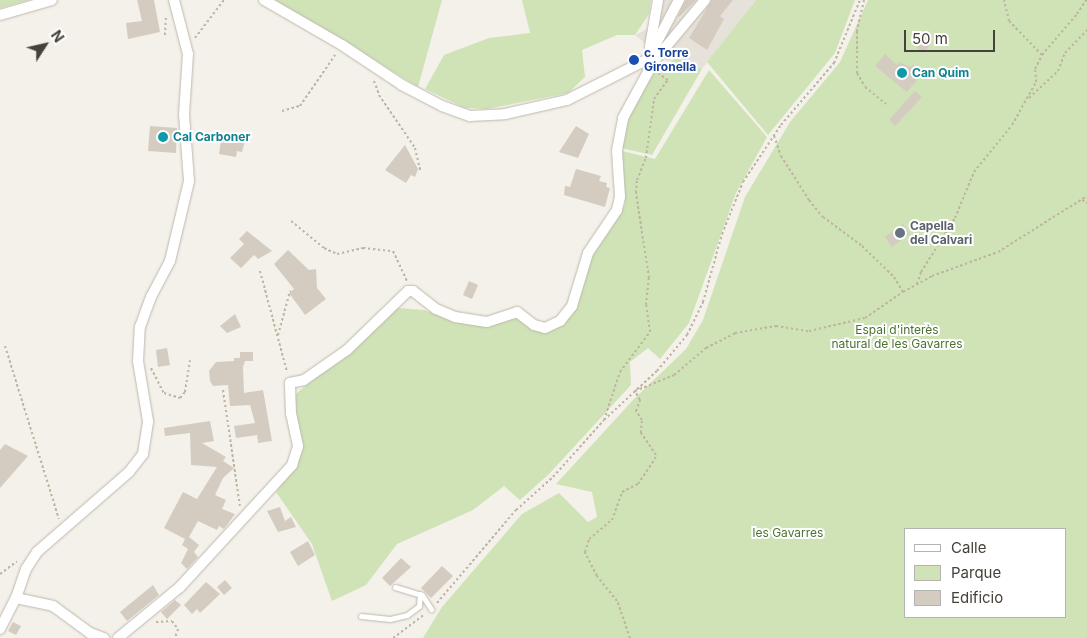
<!DOCTYPE html>
<html>
<head>
<meta charset="utf-8">
<style>
	body { margin:0 }
	#map { position:relative; width:1087px; height:638px; overflow:hidden; background:#f3f1ea; font-family:Inter,sans-serif }
	div>[style] { position:absolute }
	[style*='--x'] { left:calc(var(--x)*1px); top:calc(var(--y)*1px); width:calc(var(--w)*1px); rotate:calc(var(--a)*1deg) }
	.residential>* { inset:0; background:#e7e2d9 }
	.green>* { inset:0; background:#cfe3b7 }
	.building>* { inset:0; background:#d4ccc0 }
	.path>* { height:2px; margin-top:-1px; transform-origin:0; background:repeating-linear-gradient(90deg,#beb4a0 0 2.5px,transparent 0 5px) }
	.roads { filter:drop-shadow(0 0 1px #beb8ad) drop-shadow(0 0 1px #beb8ad) }
	.lane>* { height:5px; margin:-2.5px; padding:0 2.5px; transform-origin:2.5px; border-radius:2.5px; background:#fff }
	.street>* { height:10px; margin:-5px; padding:0 5px; transform-origin:5px; border-radius:5px; background:#fff }
	.dots>* { width:14px; height:14px; translate:-50% -50%; box-sizing:border-box; border:2px solid #fff; border-radius:50% }
	span { translate:-50% -50%; white-space:nowrap; text-align:center; line-height:1.15; -webkit-text-stroke:4px #fff; paint-order:stroke }
	.transit-label { font-size:12px; color:#164399; font-weight:700 }
	.left { translate:0 -50%; text-align:left }
	.culture-label { font-size:12px; color:#0d838f; font-weight:700 }
	.worship-label { font-size:12px; color:#5b616d; font-weight:700 }
	.park-label { font-size:12px; color:#497331 }
	.legend { position:absolute; left:904px; top:528px; width:162px; height:90px; box-sizing:border-box; background:#fff; border:1px solid #b5b3b0; margin:0; padding:6px 9px; list-style:none; font-size:15px; color:#464139 }
	.legend li { display:flex; align-items:center; gap:10px; height:25px }
	.legend b { width:25px; border:1px solid #b5b3b0 }
	.north { position:absolute; left:20px; top:20px; width:50px; height:50px; -webkit-text-stroke:4px #fff; paint-order:stroke; rotate:55deg; font-size:14px; font-weight:700; line-height:20px; text-align:center; color:#464139 }
	.north::after { content:''; display:block; margin:auto; width:18px; height:22px; background:#464139; clip-path:polygon(50% 0,100% 100%,50% 72%,0 100%) }
	.scale { position:absolute; left:904px; top:30px; width:91px; height:22px; box-sizing:border-box; border:2px solid #464139; border-top:0; padding-left:6px; font-size:15px; line-height:18px; white-space:nowrap; color:#464139; -webkit-text-stroke:4px #fff; paint-order:stroke }
</style>
</head>
<body>
<div id="map">
	<div class="residential">
		<i style="clip-path:polygon(659px 0,756px 0,702px 69px,677px 58px,667px 61px,635px 35px,657px 24px)"></i>
	</div>
	<div class="green">
		<i style="clip-path:polygon(0 0,29px 0,0 8px)"></i>
		<i style="clip-path:polygon(275px 0,442px 0,418px 87px,347px 43px)"></i>
		<i style="clip-path:polygon(522px 0,651px 0,649px 14px,635px 35px,617px 35px,582px 50px,585px 77px,568px 93px,487px 109px,465px 108px,425px 89px,444px 55px,489px 38px,530px 33px)"></i>
		<i style="clip-path:polygon(756px 0,855px 0,835px 53px,768px 135px,707px 62px)"></i>
		<i style="clip-path:polygon(evenodd,868px 0,1087px 0,1087px 638px,423px 638px,442px 607px,522px 514px,559px 493px,588px 522px,597px 517px,592px 492px,556px 484px,634px 399px,686px 349px,703px 320px,745px 197px,790px 122px,840px 62px,868px 0,906px 529px,1066px 529px,1066px 617px,906px 617px,906px 529px)"></i>
		<i style="clip-path:polygon(677px 58px,702px 69px,652px 155px,621px 148px,629px 114px,646px 85px,658px 68px)"></i>
		<i style="clip-path:polygon(709px 70px,767px 137px,736px 193px,689px 323px,660px 359px,648px 348px,630px 362px,631px 385px,549px 474px,520px 500px,504px 486px,473px 510px,397px 544px,366px 585px,332px 601px,312px 544px,276px 492px,297px 463px,294px 398px,297px 393px,393px 310px,399px 308px,424px 310px,465px 324px,483px 326px,513px 316px,541px 331px,553px 330px,566px 320px,586px 263px,625px 204px,622px 151px,655px 159px)"></i>
	</div>
	<div class="building">
		<i style="clip-path:polygon(137px 0,154px 0,160px 32px,128px 39px,126px 23px,142px 21px)"></i>
		<i style="clip-path:polygon(686px 0,696px 0,679px 17px,678px 16px)"></i>
		<i style="clip-path:polygon(712px 0,733px 0,720px 16px,724px 19px,707px 50px,689px 38px)"></i>
		<i style="clip-path:polygon(923px 40px,930px 45px,924px 53px,917px 48px)"></i>
		<i style="clip-path:polygon(885px 54px,897px 65px,899px 62px,910px 67px,913px 65px,922px 74px,907px 92px,875px 66px)"></i>
		<i style="clip-path:polygon(915px 91px,922px 97px,895px 126px,889px 120px)"></i>
		<i style="clip-path:polygon(150px 126px,177px 128px,176px 153px,148px 151px)"></i>
		<i style="clip-path:polygon(576px 126px,589px 134px,578px 158px,559px 152px)"></i>
		<i style="clip-path:polygon(222px 133px,242px 137px,245px 141px,242px 152px,237px 151px,236px 157px,219px 154px)"></i>
		<i style="clip-path:polygon(405px 145px,418px 169px,415px 177px,411px 175px,406px 183px,385px 170px)"></i>
		<i style="clip-path:polygon(576px 169px,601px 176px,599px 181px,607px 183px,606px 187px,610px 188px,605px 207px,564px 195px,565px 186px,570px 187px)"></i>
		<i style="clip-path:polygon(903px 224px,910px 234px,892px 247px,885px 237px)"></i>
		<i style="clip-path:polygon(247px 231px,272px 251px,258px 259px,254px 255px,241px 268px,230px 258px,244px 244px,239px 239px)"></i>
		<i style="clip-path:polygon(288px 250px,309px 270px,316px 269px,317px 288px,326px 299px,305px 315px,289px 293px,294px 289px,274px 264px)"></i>
		<i style="clip-path:polygon(469px 281px,478px 285px,472px 299px,463px 295px)"></i>
		<i style="clip-path:polygon(235px 314px,241px 327px,227px 333px,220px 326px)"></i>
		<i style="clip-path:polygon(167px 348px,170px 365px,158px 367px,156px 350px)"></i>
		<i style="clip-path:polygon(240px 352px,253px 352px,253px 361px,245px 361px,243px 367px,244px 393px,263px 390px,272px 441px,258px 443px,257px 435px,236px 438px,234px 426px,255px 423px,250px 405px,230px 406px,228px 385px,213px 386px,210px 381px,209px 371px,216px 362px,234px 361px,234px 358px,240px 358px)"></i>
		<i style="clip-path:polygon(210px 421px,214px 441px,202px 443px,226px 457px,223px 461px,234px 468px,223px 478px,215px 495px,226px 500px,222px 509px,235px 514px,224px 529px,219px 526px,217px 530px,198px 521px,189px 537px,199px 545px,194px 552px,198px 557px,187px 569px,181px 563px,188px 549px,182px 545px,185px 539px,164px 528px,183px 492px,197px 499px,217px 467px,191px 465px,190px 433px,165px 436px,164px 428px)"></i>
		<i style="clip-path:polygon(5px 444px,28px 456px,0 488px,0 450px)"></i>
		<i style="clip-path:polygon(280px 507px,285px 521px,291px 517px,296px 527px,278px 532px,267px 511px)"></i>
		<i style="clip-path:polygon(308px 541px,315px 555px,298px 566px,290px 552px)"></i>
		<i style="clip-path:polygon(401px 558px,411px 567px,390px 586px,382px 578px)"></i>
		<i style="clip-path:polygon(442px 566px,453px 576px,431px 598px,421px 588px)"></i>
		<i style="clip-path:polygon(225px 580px,232px 588px,224px 595px,217px 587px)"></i>
		<i style="clip-path:polygon(206px 582px,220px 594px,200px 613px,197px 609px,192px 614px,184px 605px)"></i>
		<i style="clip-path:polygon(153px 585px,159px 595px,127px 621px,120px 612px)"></i>
		<i style="clip-path:polygon(175px 600px,181px 605px,167px 619px,161px 612px)"></i>
		<i style="clip-path:polygon(13px 622px,21px 626px,16px 635px,8px 631px)"></i>
	</div>
	<div class="path">
		<i style="--x:864;--y:0;--w:32;--a:103"></i>
		<i style="--x:857;--y:31;--w:42;--a:90"></i>
		<i style="--x:857;--y:73;--w:16;--a:60"></i>
		<i style="--x:865;--y:87;--w:27;--a:39"></i>
		<i style="--x:165;--y:35;--w:20;--a:-87"></i>
		<i style="--x:195;--y:38;--w:48;--a:-52.7"></i>
		<i style="--x:1042;--y:55;--w:54;--a:-49.5"></i>
		<i style="--x:1077;--y:14;--w:17;--a:-57"></i>
		<i style="--x:374;--y:81;--w:15;--a:70"></i>
		<i style="--x:379;--y:95;--w:64;--a:55.8"></i>
		<i style="--x:415;--y:148;--w:23;--a:77"></i>
		<i style="--x:1029;--y:98;--w:40;--a:-43"></i>
		<i style="--x:1058;--y:71;--w:19;--a:-69"></i>
		<i style="--x:1065;--y:53;--w:32;--a:-46"></i>
		<i style="--x:282;--y:111;--w:19;--a:-16"></i>
		<i style="--x:300;--y:106;--w:62;--a:-55.5"></i>
		<i style="--x:774;--y:136;--w:21;--a:71"></i>
		<i style="--x:781;--y:156;--w:52;--a:57.5"></i>
		<i style="--x:809;--y:200;--w:22;--a:51"></i>
		<i style="--x:823;--y:217;--w:49;--a:36.6"></i>
		<i style="--x:862;--y:246;--w:45;--a:44.1"></i>
		<i style="--x:894;--y:277;--w:17;--a:59"></i>
		<i style="--x:1082;--y:200;--w:6;--a:31"></i>
		<i style="--x:291;--y:221;--w:43;--a:39.3"></i>
		<i style="--x:324;--y:248;--w:14;--a:25"></i>
		<i style="--x:337;--y:254;--w:27;--a:-13"></i>
		<i style="--x:363;--y:248;--w:30;--a:6"></i>
		<i style="--x:393;--y:251;--w:33;--a:65"></i>
		<i style="--x:260;--y:271;--w:105;--a:75"></i>
		<i style="--x:917;--y:284;--w:13;--a:-72"></i>
		<i style="--x:921;--y:272;--w:64;--a:-57.8"></i>
		<i style="--x:955;--y:218;--w:50;--a:-67.6"></i>
		<i style="--x:974;--y:172;--w:60;--a:-51"></i>
		<i style="--x:1012;--y:125;--w:49;--a:-60.8"></i>
		<i style="--x:1036;--y:82;--w:13;--a:-94"></i>
		<i style="--x:1035;--y:69;--w:16;--a:-63"></i>
		<i style="--x:1042;--y:55;--w:47;--a:-134.1"></i>
		<i style="--x:1009;--y:21;--w:22;--a:-103"></i>
		<i style="--x:278;--y:335;--w:46;--a:-74.7"></i>
		<i style="--x:5;--y:346;--w:181;--a:72.7"></i>
		<i style="--x:151;--y:368;--w:28;--a:63"></i>
		<i style="--x:164;--y:393;--w:17;--a:17"></i>
		<i style="--x:180;--y:398;--w:8;--a:-50"></i>
		<i style="--x:185;--y:392;--w:32;--a:-81"></i>
		<i style="--x:223;--y:390;--w:117;--a:81.7"></i>
		<i style="--x:604;--y:420;--w:51;--a:-71.6"></i>
		<i style="--x:620;--y:372;--w:50;--a:-53.1"></i>
		<i style="--x:650;--y:332;--w:27;--a:-98"></i>
		<i style="--x:646;--y:305;--w:27;--a:-84"></i>
		<i style="--x:649;--y:278;--w:86;--a:-98.7"></i>
		<i style="--x:636;--y:193;--w:13;--a:-86"></i>
		<i style="--x:637;--y:180;--w:24;--a:-68"></i>
		<i style="--x:646;--y:158;--w:60;--a:-82.3"></i>
		<i style="--x:654;--y:99;--w:24;--a:-54"></i>
		<i style="--x:668;--y:80;--w:11;--a:-146"></i>
		<i style="--x:0;--y:574;--w:21;--a:-37"></i>
		<i style="--x:437;--y:603;--w:122;--a:-49.7"></i>
		<i style="--x:516;--y:510;--w:50;--a:-41.7"></i>
		<i style="--x:553;--y:477;--w:76;--a:-48.2"></i>
		<i style="--x:604;--y:420;--w:72;--a:-42.8"></i>
		<i style="--x:657;--y:371;--w:47;--a:-50.2"></i>
		<i style="--x:687;--y:335;--w:37;--a:-64"></i>
		<i style="--x:703;--y:302;--w:71;--a:-74.4"></i>
		<i style="--x:722;--y:234;--w:56;--a:-68"></i>
		<i style="--x:743;--y:182;--w:69;--a:-56.3"></i>
		<i style="--x:781;--y:125;--w:82;--a:-49.5"></i>
		<i style="--x:834;--y:63;--w:68;--a:-67.6"></i>
		<i style="--x:156;--y:622;--w:16;--a:-4"></i>
		<i style="--x:172;--y:621;--w:10;--a:53"></i>
		<i style="--x:178;--y:629;--w:9;--a:108"></i>
		<i style="--x:393;--y:638;--w:39;--a:-37"></i>
		<i style="--x:630;--y:638;--w:39;--a:-109"></i>
		<i style="--x:617;--y:601;--w:32;--a:-129"></i>
		<i style="--x:597;--y:576;--w:27;--a:-117"></i>
		<i style="--x:585;--y:552;--w:14;--a:-73"></i>
		<i style="--x:589;--y:539;--w:30;--a:-40"></i>
		<i style="--x:612;--y:520;--w:30;--a:-70"></i>
		<i style="--x:622;--y:492;--w:18;--a:-27"></i>
		<i style="--x:638;--y:484;--w:30;--a:-56"></i>
		<i style="--x:655;--y:459;--w:4;--a:-76"></i>
		<i style="--x:656;--y:455;--w:27;--a:-124"></i>
		<i style="--x:641;--y:433;--w:13;--a:-86"></i>
		<i style="--x:642;--y:420;--w:11;--a:-124"></i>
		<i style="--x:636;--y:411;--w:12;--a:-70"></i>
		<i style="--x:640;--y:400;--w:10;--a:-119"></i>
		<i style="--x:635;--y:391;--w:42;--a:-22.3"></i>
		<i style="--x:674;--y:375;--w:42;--a:-40.2"></i>
		<i style="--x:706;--y:348;--w:33;--a:-27"></i>
		<i style="--x:735;--y:333;--w:42;--a:-9.7"></i>
		<i style="--x:776;--y:326;--w:33;--a:9"></i>
		<i style="--x:809;--y:331;--w:57;--a:-13.1"></i>
		<i style="--x:865;--y:318;--w:46;--a:-34.4"></i>
		<i style="--x:903;--y:292;--w:33;--a:-29"></i>
		<i style="--x:932;--y:276;--w:70;--a:-20"></i>
		<i style="--x:998;--y:252;--w:105;--a:-32.2"></i>
	</div>
	<div class="roads">
		<div class="lane">
			<i style="--x:395;--y:587;--w:28;--a:17"></i>
			<i style="--x:422;--y:595;--w:17;--a:57"></i>
			<i style="--x:361;--y:616;--w:29;--a:6"></i>
			<i style="--x:390;--y:619;--w:17;--a:-13"></i>
			<i style="--x:407;--y:615;--w:15;--a:-37"></i>
			<i style="--x:419;--y:606;--w:12;--a:-85"></i>
		</div>
		<div class="street">
			<i style="--x:264;--y:0;--w:90;--a:30"></i>
			<i style="--x:342;--y:45;--w:72;--a:33.7"></i>
			<i style="--x:402;--y:85;--w:45;--a:27.7"></i>
			<i style="--x:442;--y:106;--w:30;--a:20"></i>
			<i style="--x:470;--y:116;--w:35;--a:-3"></i>
			<i style="--x:505;--y:114;--w:64;--a:-12.7"></i>
			<i style="--x:567;--y:100;--w:91;--a:-26.8"></i>
			<i style="--x:0;--y:15;--w:54;--a:-16.1"></i>
			<i style="--x:650;--y:46;--w:47;--a:-80.1"></i>
			<i style="--x:648;--y:59;--w:67;--a:-62.3"></i>
			<i style="--x:16;--y:598;--w:38;--a:12"></i>
			<i style="--x:53;--y:606;--w:46;--a:36.1"></i>
			<i style="--x:90;--y:633;--w:15;--a:20"></i>
			<i style="--x:0;--y:629;--w:35;--a:-63"></i>
			<i style="--x:16;--y:598;--w:31;--a:-71"></i>
			<i style="--x:26;--y:569;--w:20;--a:-57"></i>
			<i style="--x:37;--y:552;--w:122;--a:-41"></i>
			<i style="--x:129;--y:472;--w:23;--a:-52"></i>
			<i style="--x:143;--y:454;--w:33;--a:-81"></i>
			<i style="--x:148;--y:421;--w:61;--a:-99.5"></i>
			<i style="--x:138;--y:361;--w:34;--a:-87"></i>
			<i style="--x:140;--y:327;--w:32;--a:-70"></i>
			<i style="--x:151;--y:297;--w:41;--a:-62.2"></i>
			<i style="--x:170;--y:261;--w:82;--a:-76.6"></i>
			<i style="--x:189;--y:181;--w:67;--a:-94.3"></i>
			<i style="--x:184;--y:114;--w:60;--a:-86.2"></i>
			<i style="--x:188;--y:54;--w:56;--a:-104.5"></i>
			<i style="--x:118;--y:638;--w:80;--a:-39.4"></i>
			<i style="--x:180;--y:587;--w:166;--a:-47.4"></i>
			<i style="--x:292;--y:465;--w:20;--a:-72"></i>
			<i style="--x:298;--y:446;--w:33;--a:-102"></i>
			<i style="--x:291;--y:414;--w:31;--a:-92"></i>
			<i style="--x:290;--y:383;--w:14;--a:-12"></i>
			<i style="--x:304;--y:380;--w:52;--a:-34.9"></i>
			<i style="--x:347;--y:350;--w:85;--a:-44"></i>
			<i style="--x:408;--y:291;--w:5;--a:0"></i>
			<i style="--x:413;--y:291;--w:29;--a:38"></i>
			<i style="--x:436;--y:309;--w:21;--a:23"></i>
			<i style="--x:455;--y:317;--w:32;--a:9"></i>
			<i style="--x:487;--y:322;--w:32;--a:-18"></i>
			<i style="--x:517;--y:312;--w:21;--a:37"></i>
			<i style="--x:534;--y:325;--w:11;--a:15"></i>
			<i style="--x:545;--y:328;--w:17;--a:-25"></i>
			<i style="--x:560;--y:321;--w:19;--a:-51"></i>
			<i style="--x:572;--y:306;--w:55;--a:-73.2"></i>
			<i style="--x:588;--y:253;--w:52;--a:-56"></i>
			<i style="--x:617;--y:210;--w:13;--a:-77"></i>
			<i style="--x:620;--y:197;--w:47;--a:-93.7"></i>
			<i style="--x:617;--y:150;--w:33;--a:-79"></i>
			<i style="--x:623;--y:118;--w:65;--a:-61.5"></i>
			<i style="--x:654;--y:61;--w:80;--a:-50.1"></i>
		</div>
	</div>
	<div class="dots">
		<i style="left:634px;top:60px;background:#1a4fb4"></i>
		<i style="left:902px;top:73px;background:#0f9aa8"></i>
		<i style="left:163px;top:137px;background:#0f9aa8"></i>
		<i style="left:900px;top:233px;background:#6b7280"></i>
	</div>
	<div class="transit-label">
		<span class="left" style="left:644px;top:60px">c. Torre<br>Gironella</span>
	</div>
	<div class="culture-label">
		<span class="left" style="left:912px;top:73px">Can Quim</span>
		<span class="left" style="left:173px;top:137px">Cal Carboner</span>
	</div>
	<div class="worship-label">
		<span class="left" style="left:910px;top:233px">Capella<br>del Calvari</span>
	</div>
	<div class="park-label">
		<span style="left:897px;top:337px">Espai d'interès<br>natural de les Gavarres</span>
		<span style="left:788px;top:533px">les Gavarres</span>
	</div>
	<ul class="legend">
	<li><b style="height:6px;background:#fff"></b>Calle</li>
	<li><b style="height:14px;background:#cfe3b7"></b>Parque</li>
	<li><b style="height:14px;background:#d4ccc0"></b>Edificio</li>
	</ul>
	<div class="north">N</div>
	<div class="scale">50 m</div>
</div>
</body>
</html>
